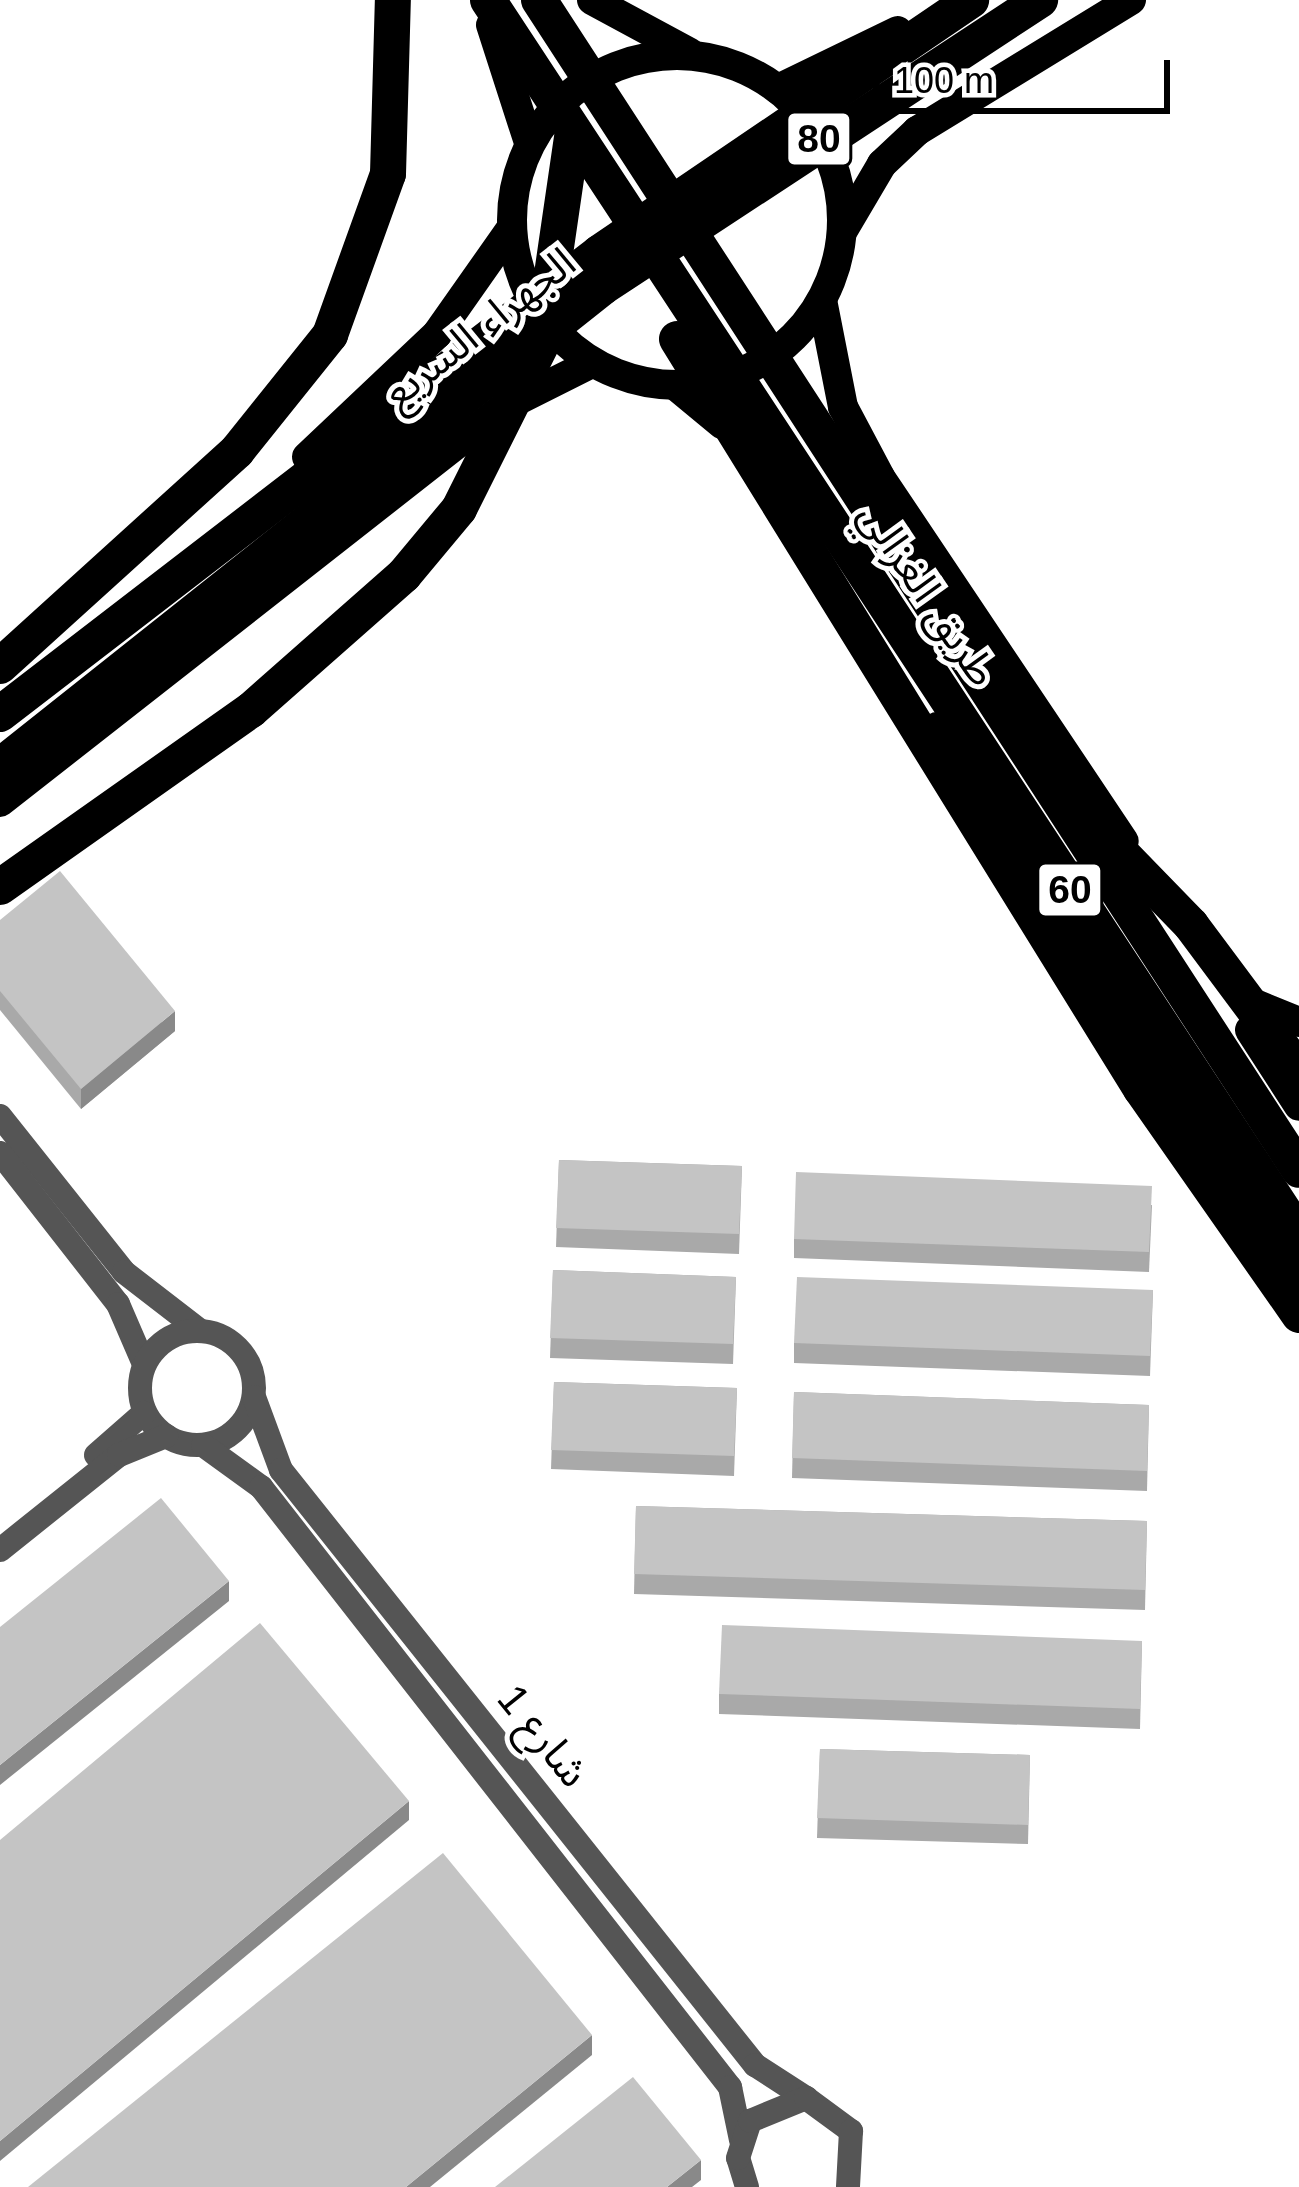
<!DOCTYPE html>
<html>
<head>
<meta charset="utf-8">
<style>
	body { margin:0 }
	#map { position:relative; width:1299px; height:2187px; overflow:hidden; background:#fff; font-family:Arial,"Noto Sans Arabic",sans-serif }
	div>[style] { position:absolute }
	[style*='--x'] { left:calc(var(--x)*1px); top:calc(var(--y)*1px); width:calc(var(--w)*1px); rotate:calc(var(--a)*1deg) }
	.tertiary>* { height:24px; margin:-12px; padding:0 12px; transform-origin:12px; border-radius:12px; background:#555 }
	.tertiary>.ring { margin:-12px; padding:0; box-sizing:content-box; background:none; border:24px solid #555; border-radius:50% }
	.primary>* { height:30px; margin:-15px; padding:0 15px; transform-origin:15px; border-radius:15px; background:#000 }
	.primary>.ring { margin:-15px; padding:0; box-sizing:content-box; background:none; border:30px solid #000; border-radius:50% }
	.motorway>* { height:36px; margin:-18px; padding:0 18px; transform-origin:18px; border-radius:18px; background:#000 }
	.wall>* { inset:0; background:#a9a9a9 }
	.shaded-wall>* { inset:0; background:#898989 }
	.building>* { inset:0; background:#c4c4c4 }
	span { translate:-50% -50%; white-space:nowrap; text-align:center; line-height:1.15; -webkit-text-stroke:10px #fff; paint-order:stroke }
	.shield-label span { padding:3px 9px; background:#fff; border:3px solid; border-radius:9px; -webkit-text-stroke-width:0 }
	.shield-label { font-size:39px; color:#000; font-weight:700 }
	.street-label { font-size:42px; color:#000 }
	.scale { position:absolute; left:873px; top:60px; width:297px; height:54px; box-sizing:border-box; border:6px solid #000; border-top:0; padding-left:15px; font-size:36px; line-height:42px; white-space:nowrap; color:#000; -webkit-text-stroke:9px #fff; paint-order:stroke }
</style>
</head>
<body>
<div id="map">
	<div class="tertiary">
		<i style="--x:0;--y:1116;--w:199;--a:51.5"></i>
		<i style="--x:124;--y:1272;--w:95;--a:37.7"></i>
		<i style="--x:0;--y:1153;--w:192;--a:52"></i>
		<i style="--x:118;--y:1304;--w:65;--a:66.6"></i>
		<i class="ring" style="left:140px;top:1331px;width:90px;height:90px"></i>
		<i style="--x:254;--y:1397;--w:78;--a:69.7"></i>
		<i style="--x:281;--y:1470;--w:761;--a:51.46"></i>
		<i style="--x:755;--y:2065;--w:61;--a:32.9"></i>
		<i style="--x:203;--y:1445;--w:72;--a:35.9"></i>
		<i style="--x:261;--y:1487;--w:762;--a:51.99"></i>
		<i style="--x:730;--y:2087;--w:54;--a:78.3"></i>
		<i style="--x:96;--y:1455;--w:64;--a:-41.2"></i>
		<i style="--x:0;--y:1550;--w:152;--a:-38.6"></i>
		<i style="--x:119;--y:1455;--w:51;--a:-22"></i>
		<i style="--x:747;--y:2187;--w:30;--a:-107"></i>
		<i style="--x:738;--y:2158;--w:39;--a:-72"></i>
		<i style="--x:750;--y:2121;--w:61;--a:-22.3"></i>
		<i style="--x:806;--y:2098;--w:56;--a:36.3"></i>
		<i style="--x:851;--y:2131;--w:56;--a:93.1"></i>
	</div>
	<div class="primary">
		<i style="--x:592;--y:0;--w:111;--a:28.4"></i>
		<i style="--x:491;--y:25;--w:124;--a:72.1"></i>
		<i class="ring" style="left:512px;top:55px;width:300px;height:300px"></i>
		<i style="--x:778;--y:89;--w:133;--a:-25.8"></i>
		<i style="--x:842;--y:232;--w:79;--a:-59.5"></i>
		<i style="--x:882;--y:164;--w:48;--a:-43.3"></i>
		<i style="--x:917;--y:131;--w:251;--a:-31.5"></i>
		<i style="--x:822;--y:300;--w:109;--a:78.9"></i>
		<i style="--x:843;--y:407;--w:79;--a:62.1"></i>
		<i style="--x:880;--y:477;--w:438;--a:56.2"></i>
		<i style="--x:676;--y:386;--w:60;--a:39.6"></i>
		<i style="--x:307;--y:457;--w:179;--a:-43.4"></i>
		<i style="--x:437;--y:334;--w:127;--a:-54.9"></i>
		<i style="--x:937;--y:727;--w:659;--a:56.7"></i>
		<i style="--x:0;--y:802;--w:640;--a:-38.09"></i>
		<i style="--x:504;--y:407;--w:98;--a:-26.6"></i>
		<i style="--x:1250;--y:1002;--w:53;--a:22.2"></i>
		<i style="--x:1250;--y:1030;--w:90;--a:57.2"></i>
	</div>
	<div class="motorway">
		<i style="--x:488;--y:0;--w:1477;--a:56.69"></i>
		<i style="--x:539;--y:0;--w:1395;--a:56.99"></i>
		<i style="--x:677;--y:339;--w:882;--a:58.26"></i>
		<i style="--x:1141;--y:1089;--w:276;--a:55"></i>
		<i style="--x:0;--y:666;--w:320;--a:-42.2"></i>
		<i style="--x:237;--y:451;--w:149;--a:-51.3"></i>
		<i style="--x:330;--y:335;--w:171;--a:-70.2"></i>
		<i style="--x:388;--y:174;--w:174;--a:-88.4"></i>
		<i style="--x:0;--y:714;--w:756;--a:-37.58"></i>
		<i style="--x:599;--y:253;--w:450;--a:-34.2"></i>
		<i style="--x:0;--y:766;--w:770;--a:-38.46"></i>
		<i style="--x:603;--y:287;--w:523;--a:-33.29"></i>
		<i style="--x:1090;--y:821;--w:145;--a:45.8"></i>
		<i style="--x:1191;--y:925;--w:181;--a:53.3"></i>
		<i style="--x:0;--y:887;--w:307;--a:-35.2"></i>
		<i style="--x:251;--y:710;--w:204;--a:-41.4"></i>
		<i style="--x:404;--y:575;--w:86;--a:-50.2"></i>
		<i style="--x:459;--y:509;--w:186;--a:-63.4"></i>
		<i style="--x:542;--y:343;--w:214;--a:-81.7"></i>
	</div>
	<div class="wall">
		<i style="clip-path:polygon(0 920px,175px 1031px,81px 1109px,0 1010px)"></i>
		<i style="clip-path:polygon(559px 1160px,742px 1166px,739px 1254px,556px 1247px)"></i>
		<i style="clip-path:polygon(1152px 1205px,1149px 1272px,794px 1258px,794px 1239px)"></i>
		<i style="clip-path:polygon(553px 1270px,736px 1277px,733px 1364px,550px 1358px)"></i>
		<i style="clip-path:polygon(1153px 1290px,1150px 1376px,794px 1363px,794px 1343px)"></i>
		<i style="clip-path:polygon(554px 1382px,737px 1388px,734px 1476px,551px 1469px)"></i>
		<i style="clip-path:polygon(794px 1392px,1149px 1405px,1147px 1491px,792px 1478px)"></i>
		<i style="clip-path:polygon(636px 1506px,1147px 1521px,1145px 1610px,634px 1594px)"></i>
		<i style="clip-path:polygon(1142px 1641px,1140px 1729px,719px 1714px,719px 1694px)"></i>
		<i style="clip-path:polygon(820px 1749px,1030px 1755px,1028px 1844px,817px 1838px)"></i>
	</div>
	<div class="shaded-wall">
		<i style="clip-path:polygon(175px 1011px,175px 1031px,81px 1109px,81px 1089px)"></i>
		<i style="clip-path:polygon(229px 1581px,229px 1601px,0 1785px,0 1765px)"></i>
		<i style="clip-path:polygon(409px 1801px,409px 1820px,0 2161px,0 2141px)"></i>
		<i style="clip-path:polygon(592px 2035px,592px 2055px,430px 2187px,406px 2187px)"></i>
		<i style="clip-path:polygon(701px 2160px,701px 2180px,692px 2187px,667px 2187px)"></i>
	</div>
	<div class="building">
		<i style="clip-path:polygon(60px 871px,175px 1011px,81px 1089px,0 991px,0 920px)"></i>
		<i style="clip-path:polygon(559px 1160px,742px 1166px,739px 1234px,556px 1228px)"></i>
		<i style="clip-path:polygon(796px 1172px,1152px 1186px,1149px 1252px,794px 1239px)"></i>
		<i style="clip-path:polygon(553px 1270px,736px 1277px,733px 1344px,550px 1338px)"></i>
		<i style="clip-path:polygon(797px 1277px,1153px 1290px,1150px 1356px,794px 1343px)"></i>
		<i style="clip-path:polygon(554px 1382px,737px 1388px,734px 1456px,551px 1450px)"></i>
		<i style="clip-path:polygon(794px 1392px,1149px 1405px,1147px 1471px,792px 1458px)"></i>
		<i style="clip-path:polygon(161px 1498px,229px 1581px,0 1765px,0 1627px)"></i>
		<i style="clip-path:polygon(636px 1506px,1147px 1521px,1145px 1590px,634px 1574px)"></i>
		<i style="clip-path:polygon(260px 1623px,409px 1801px,0 2141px,0 1840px)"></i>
		<i style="clip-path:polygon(722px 1625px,1142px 1641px,1140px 1709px,719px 1694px)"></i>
		<i style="clip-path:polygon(820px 1749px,1030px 1755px,1028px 1825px,817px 1818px)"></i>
		<i style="clip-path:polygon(443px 1853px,592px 2035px,406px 2187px,28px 2187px)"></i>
		<i style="clip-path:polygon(633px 2077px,701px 2160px,667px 2187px,495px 2187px)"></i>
	</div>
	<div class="shield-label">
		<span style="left:819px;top:139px">80</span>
		<span style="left:1070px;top:890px">60</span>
	</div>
	<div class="street-label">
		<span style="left:479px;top:328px;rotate:-38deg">الجهراء السريع</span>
		<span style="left:928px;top:594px;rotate:56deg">طريق الغزالي</span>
		<span style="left:543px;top:1736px;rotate:51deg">شارع 1</span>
	</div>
	<div class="scale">100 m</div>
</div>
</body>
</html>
